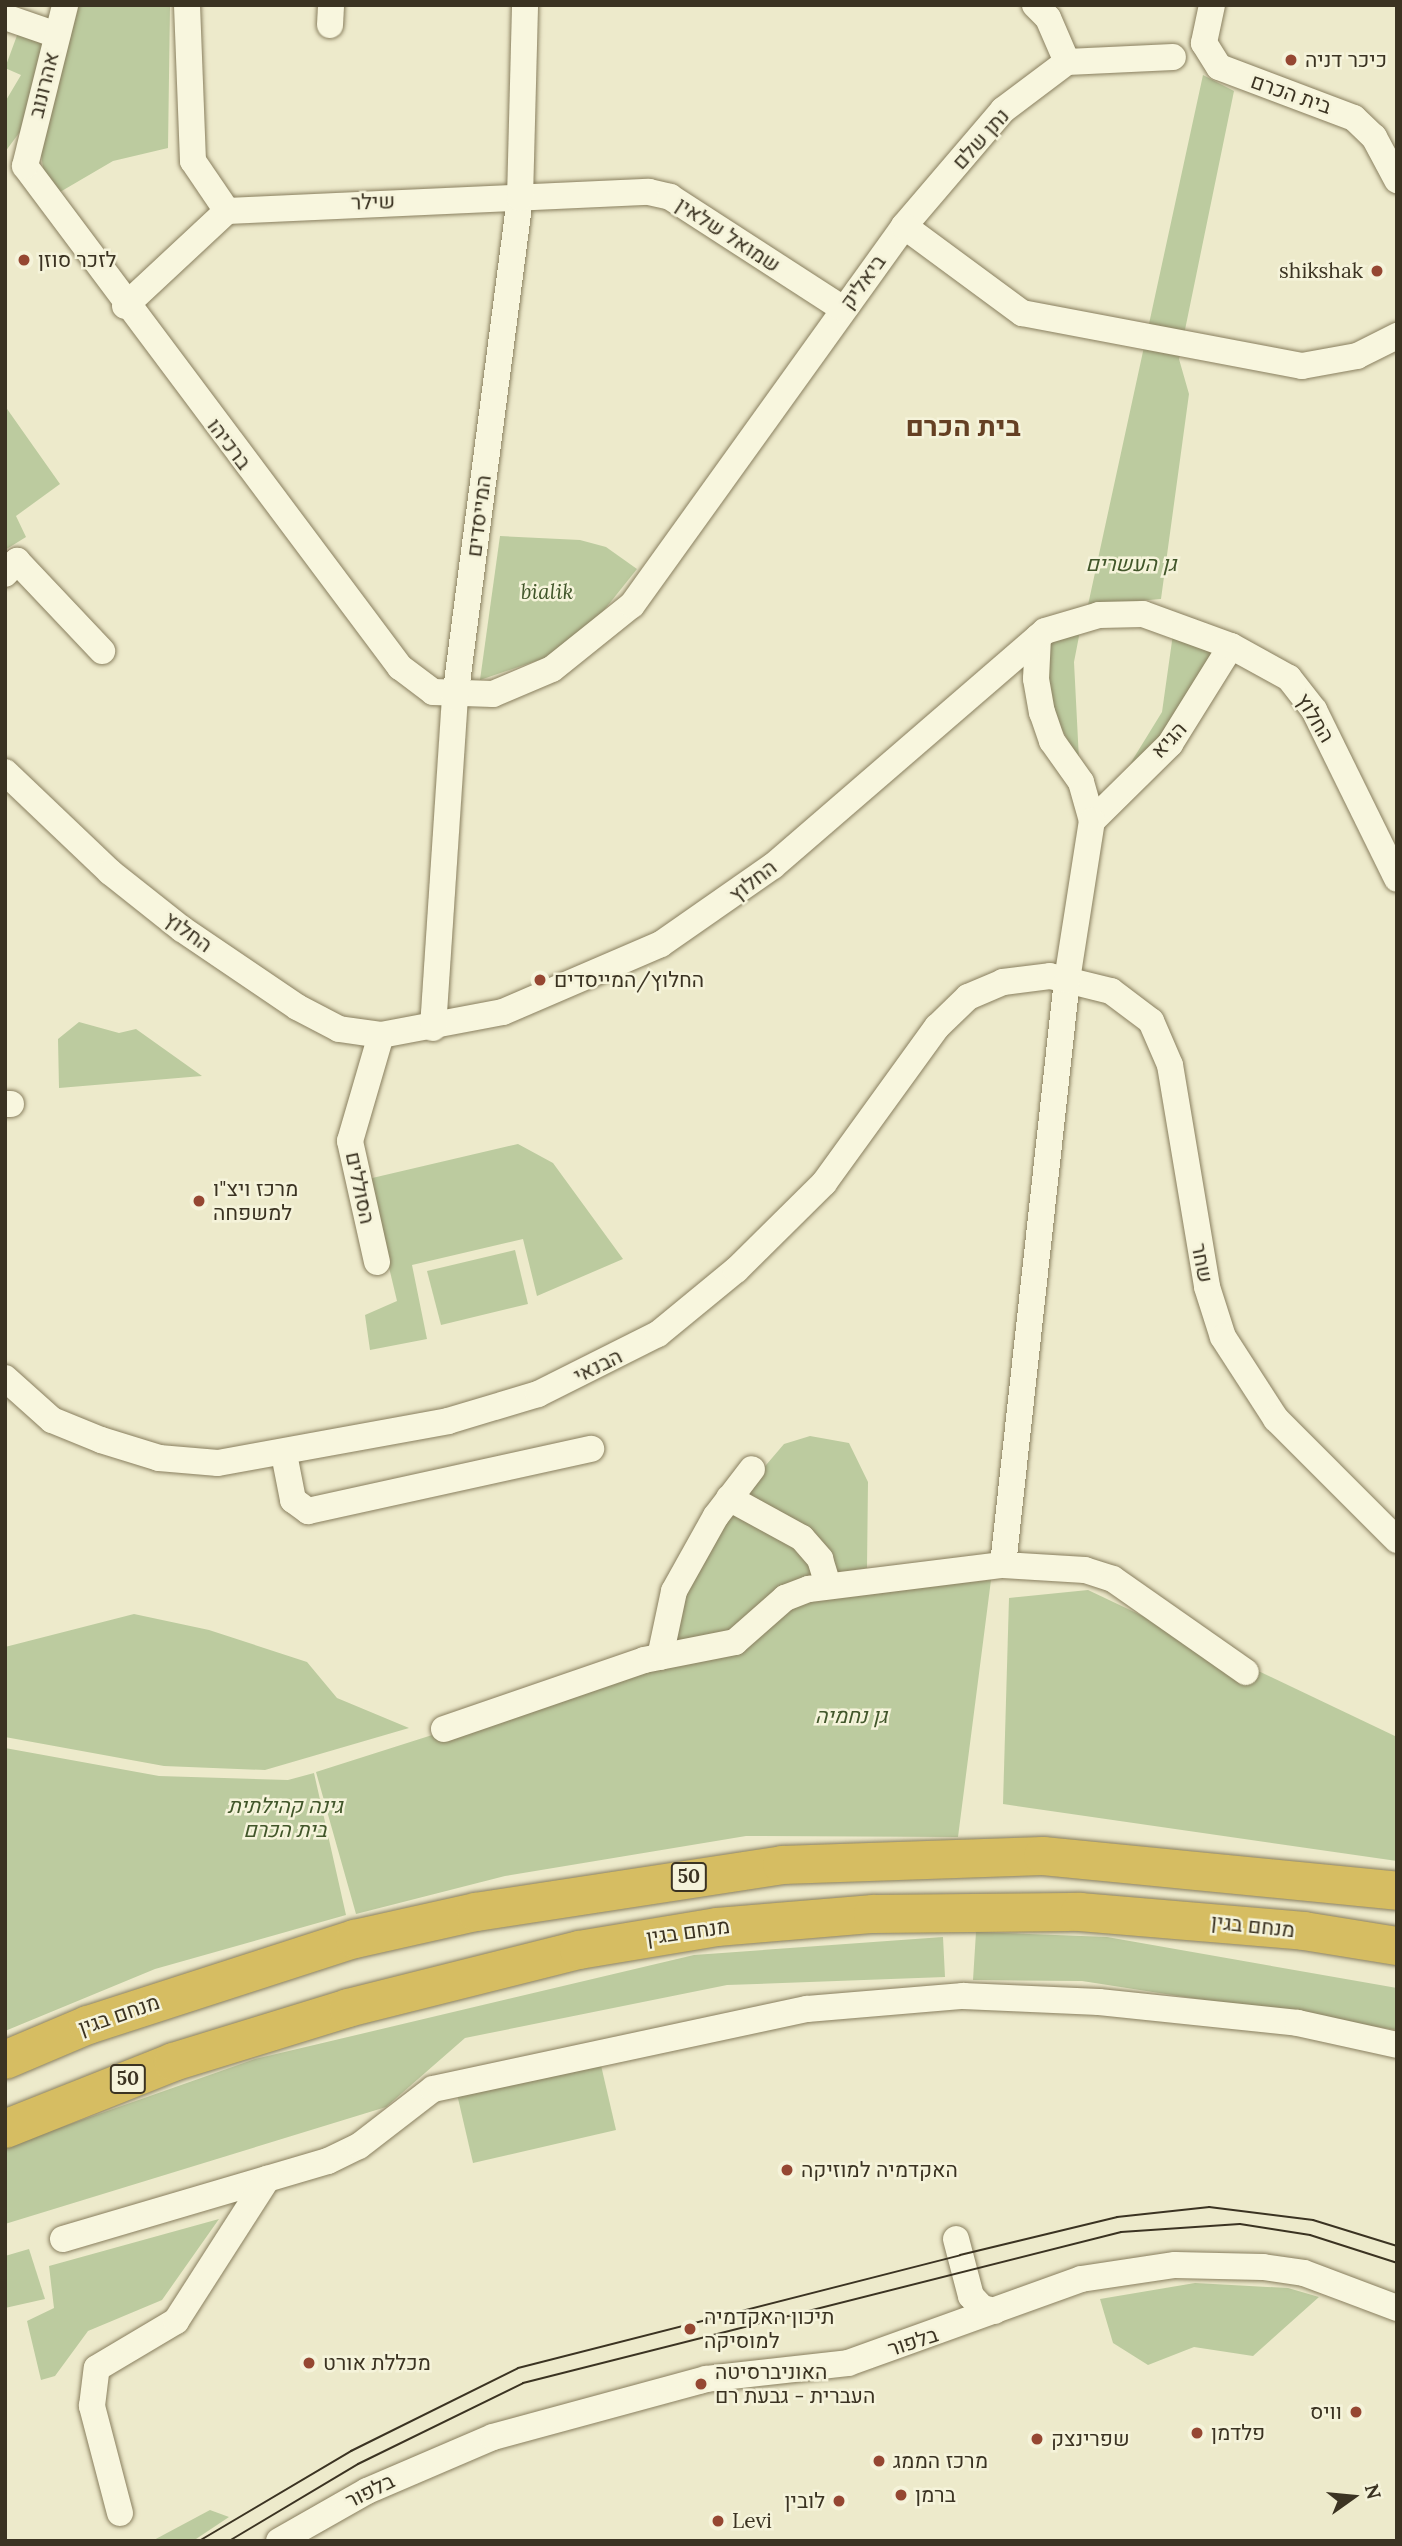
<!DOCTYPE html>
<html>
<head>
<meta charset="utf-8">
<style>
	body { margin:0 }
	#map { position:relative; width:1402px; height:2546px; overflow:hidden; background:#edeacb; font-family:Lora,Heebo,serif }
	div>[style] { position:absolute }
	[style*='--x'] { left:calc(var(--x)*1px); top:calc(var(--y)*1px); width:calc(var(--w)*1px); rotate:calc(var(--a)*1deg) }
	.green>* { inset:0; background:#bccb9f }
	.roads { filter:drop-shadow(0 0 2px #897f5f) drop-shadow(0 0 2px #897f5f) }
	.minor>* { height:26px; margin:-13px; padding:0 13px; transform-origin:13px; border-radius:13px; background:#f8f6de }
	.highway>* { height:38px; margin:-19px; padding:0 19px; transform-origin:19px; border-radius:19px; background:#d6bd62 }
	.tram>* { height:2px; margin:-1px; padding:0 1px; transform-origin:1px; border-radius:1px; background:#3b3322 }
	.dots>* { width:19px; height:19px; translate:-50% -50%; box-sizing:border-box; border:4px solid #f5f3da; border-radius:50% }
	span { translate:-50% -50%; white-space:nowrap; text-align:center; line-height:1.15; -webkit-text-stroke:5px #f5f3da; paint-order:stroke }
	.shield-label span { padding:2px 5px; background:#f5f3da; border:2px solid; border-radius:5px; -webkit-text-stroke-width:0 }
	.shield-label { font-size:19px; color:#3b3322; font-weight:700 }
	.poi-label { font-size:21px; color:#3b3322 }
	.left { translate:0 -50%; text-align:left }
	.right { translate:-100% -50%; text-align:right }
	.street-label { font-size:21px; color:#3b3322 }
	.park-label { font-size:21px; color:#41562a; font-style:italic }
	.district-label { font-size:28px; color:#654023; font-weight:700 }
	.frame { position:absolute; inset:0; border:7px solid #3b3322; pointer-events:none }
	.north { position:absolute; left:1318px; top:2462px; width:70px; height:70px; -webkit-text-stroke:5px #f5f3da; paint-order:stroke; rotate:75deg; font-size:19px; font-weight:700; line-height:28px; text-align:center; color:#3b3322 }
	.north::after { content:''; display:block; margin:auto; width:24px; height:32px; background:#3b3322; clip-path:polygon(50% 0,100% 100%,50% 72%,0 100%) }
</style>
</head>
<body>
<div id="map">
	<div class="green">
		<i style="clip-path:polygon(79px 5px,170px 5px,168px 148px,113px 161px,60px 192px,44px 173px,40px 149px)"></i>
		<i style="clip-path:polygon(19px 30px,46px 39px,22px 129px,5px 152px,5px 102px,21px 75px,5px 68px)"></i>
		<i style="clip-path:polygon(1203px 75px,1234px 91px,1179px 359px,1189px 394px,1161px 599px,1088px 605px)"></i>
		<i style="clip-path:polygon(5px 406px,60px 484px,16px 516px,26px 537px,5px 550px)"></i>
		<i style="clip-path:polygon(500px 536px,580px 540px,606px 547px,637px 569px,589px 629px,545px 658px,480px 680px)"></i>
		<i style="clip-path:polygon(1080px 631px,1074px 662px,1079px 760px,1047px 703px,1049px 642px)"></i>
		<i style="clip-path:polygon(1173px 634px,1215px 655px,1163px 738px,1130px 764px,1162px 712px)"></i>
		<i style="clip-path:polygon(79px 1022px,119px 1033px,136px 1029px,202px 1076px,59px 1088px,58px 1039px)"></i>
		<i style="clip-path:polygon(518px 1144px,553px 1163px,623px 1259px,537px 1296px,523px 1239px,412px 1265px,427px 1339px,370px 1350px,365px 1315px,397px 1301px,368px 1179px)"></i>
		<i style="clip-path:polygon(515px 1250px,528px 1304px,441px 1325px,427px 1271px)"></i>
		<i style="clip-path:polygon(810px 1436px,849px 1443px,868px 1482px,867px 1568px,804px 1578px,732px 1633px,696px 1648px,675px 1638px,680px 1608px,719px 1520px,784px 1444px)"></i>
		<i style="clip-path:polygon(991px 1580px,958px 1837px,746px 1836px,505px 1876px,356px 1914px,316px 1772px,643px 1668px,820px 1597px)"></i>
		<i style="clip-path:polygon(1088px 1590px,1397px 1737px,1397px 1861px,1003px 1804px,1009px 1598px)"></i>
		<i style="clip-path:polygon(134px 1614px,209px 1630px,307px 1662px,337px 1698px,409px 1728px,265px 1770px,164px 1766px,5px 1737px,5px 1647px)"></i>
		<i style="clip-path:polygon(5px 1748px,159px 1776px,288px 1780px,314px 1773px,346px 1915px,155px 1969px,5px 2031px)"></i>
		<i style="clip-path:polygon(976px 1932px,1107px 1937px,1397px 1988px,1397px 2030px,1082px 1981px,973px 1980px)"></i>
		<i style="clip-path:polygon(943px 1937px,945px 1977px,727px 1985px,465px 2038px,386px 2107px,5px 2224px,5px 2147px,255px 2059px,694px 1955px)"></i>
		<i style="clip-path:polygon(600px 2061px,616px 2130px,473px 2163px,457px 2094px)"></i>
		<i style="clip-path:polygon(219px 2219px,162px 2300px,88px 2331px,55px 2376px,41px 2380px,27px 2321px,54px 2308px,49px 2266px)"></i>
		<i style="clip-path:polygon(29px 2249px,45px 2299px,5px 2308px,5px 2256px)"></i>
		<i style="clip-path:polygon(1195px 2283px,1288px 2288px,1319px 2297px,1253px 2356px,1194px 2347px,1148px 2365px,1113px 2343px,1100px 2299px)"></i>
		<i style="clip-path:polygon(210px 2510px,229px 2517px,193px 2541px,152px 2541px)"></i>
	</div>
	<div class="roads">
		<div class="minor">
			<i style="--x:187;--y:5;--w:156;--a:87.8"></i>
			<i style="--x:193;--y:161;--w:60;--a:55.8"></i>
			<i style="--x:1035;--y:5;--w:18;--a:45"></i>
			<i style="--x:1048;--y:18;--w:48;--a:66.6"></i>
			<i style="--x:1212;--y:5;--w:39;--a:102"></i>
			<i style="--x:1204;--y:43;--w:28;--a:58"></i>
			<i style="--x:1219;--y:67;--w:144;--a:20.7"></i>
			<i style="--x:1354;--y:118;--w:28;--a:44"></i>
			<i style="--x:1374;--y:137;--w:49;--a:61.9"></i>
			<i style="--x:5;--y:17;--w:55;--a:19.1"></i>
			<i style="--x:330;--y:25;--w:20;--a:-87"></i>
			<i style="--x:25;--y:166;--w:626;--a:53.19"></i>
			<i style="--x:400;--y:667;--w:41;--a:37.1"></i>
			<i style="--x:433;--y:692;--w:60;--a:1.9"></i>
			<i style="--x:493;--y:694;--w:64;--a:-23"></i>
			<i style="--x:552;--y:669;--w:102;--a:-38.7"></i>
			<i style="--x:632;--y:605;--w:467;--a:-54.3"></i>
			<i style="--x:904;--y:226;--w:153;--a:-49.5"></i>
			<i style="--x:1003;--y:110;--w:80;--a:-36.9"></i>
			<i style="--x:1067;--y:62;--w:106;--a:-2.7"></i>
			<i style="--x:25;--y:166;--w:166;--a:-76"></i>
			<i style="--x:904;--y:226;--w:147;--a:36.4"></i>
			<i style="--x:1022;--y:313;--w:285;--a:10.7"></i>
			<i style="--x:1302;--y:366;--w:56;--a:-10.3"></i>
			<i style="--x:1357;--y:356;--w:45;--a:-26.6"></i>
			<i style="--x:125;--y:306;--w:139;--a:-43"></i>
			<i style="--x:227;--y:211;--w:422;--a:-2.6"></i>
			<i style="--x:649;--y:192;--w:22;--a:13"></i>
			<i style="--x:670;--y:197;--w:206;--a:32.9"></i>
			<i style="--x:5;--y:574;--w:18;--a:-47"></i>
			<i style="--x:17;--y:561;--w:124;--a:46.6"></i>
			<i style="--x:1038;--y:637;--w:42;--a:92.7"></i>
			<i style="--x:1036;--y:679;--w:34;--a:80"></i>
			<i style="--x:1042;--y:712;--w:31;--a:71"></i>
			<i style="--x:1052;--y:741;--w:50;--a:54.7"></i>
			<i style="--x:1081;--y:782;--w:41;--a:74.2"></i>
			<i style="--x:1092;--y:821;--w:110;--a:-44.6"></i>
			<i style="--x:1170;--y:744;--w:115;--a:-58.1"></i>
			<i style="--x:5;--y:772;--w:145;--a:43.6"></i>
			<i style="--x:110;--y:872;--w:92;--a:38.4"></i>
			<i style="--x:182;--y:929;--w:139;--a:34.1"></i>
			<i style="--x:297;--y:1007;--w:47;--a:27.6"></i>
			<i style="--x:339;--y:1029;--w:42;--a:8.1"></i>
			<i style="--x:381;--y:1035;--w:124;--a:-10.7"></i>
			<i style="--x:503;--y:1012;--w:172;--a:-23.3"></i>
			<i style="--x:661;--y:944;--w:136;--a:-34.9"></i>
			<i style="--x:773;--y:866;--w:359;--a:-40.8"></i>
			<i style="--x:1045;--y:631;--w:56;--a:-16.5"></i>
			<i style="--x:1099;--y:615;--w:44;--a:-1.3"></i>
			<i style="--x:1143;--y:614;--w:94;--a:20"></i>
			<i style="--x:1231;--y:646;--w:66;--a:28.9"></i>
			<i style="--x:1289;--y:678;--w:41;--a:52"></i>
			<i style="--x:1314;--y:710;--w:188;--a:63.8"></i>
			<i style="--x:433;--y:1028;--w:331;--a:-86.2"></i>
			<i style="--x:455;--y:698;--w:504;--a:-82.59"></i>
			<i style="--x:520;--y:198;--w:193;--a:-88.5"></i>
			<i style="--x:5;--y:1104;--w:6;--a:0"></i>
			<i style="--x:377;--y:1262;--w:124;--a:-102.6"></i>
			<i style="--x:350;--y:1141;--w:110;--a:-73.7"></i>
			<i style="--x:5;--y:1378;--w:63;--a:41.8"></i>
			<i style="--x:52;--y:1420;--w:53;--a:22.2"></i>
			<i style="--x:101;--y:1440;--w:61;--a:17.2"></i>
			<i style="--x:159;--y:1458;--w:59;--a:4.8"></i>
			<i style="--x:218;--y:1463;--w:234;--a:-10.3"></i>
			<i style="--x:448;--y:1421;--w:94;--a:-16.7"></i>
			<i style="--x:538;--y:1394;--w:134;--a:-26.6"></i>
			<i style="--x:658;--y:1334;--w:101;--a:-39.4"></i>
			<i style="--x:736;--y:1270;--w:124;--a:-44.7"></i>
			<i style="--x:824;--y:1183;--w:193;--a:-54.1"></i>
			<i style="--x:937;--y:1027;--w:43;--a:-44.1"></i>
			<i style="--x:968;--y:997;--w:38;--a:-23"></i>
			<i style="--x:1003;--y:982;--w:47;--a:-7.3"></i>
			<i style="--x:1050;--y:976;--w:63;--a:13.8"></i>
			<i style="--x:1111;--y:991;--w:50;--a:36.9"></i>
			<i style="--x:1151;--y:1021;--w:48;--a:66.6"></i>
			<i style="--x:1170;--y:1065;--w:225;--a:80.5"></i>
			<i style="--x:1207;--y:1287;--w:52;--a:72.3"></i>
			<i style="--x:1223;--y:1337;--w:98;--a:57.1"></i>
			<i style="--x:1276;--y:1419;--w:171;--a:45"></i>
			<i style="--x:284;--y:1454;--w:47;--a:78.9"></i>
			<i style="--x:293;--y:1500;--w:19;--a:36"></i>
			<i style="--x:308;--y:1511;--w:290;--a:-12.4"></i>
			<i style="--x:729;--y:1498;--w:83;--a:28.7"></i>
			<i style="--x:802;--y:1538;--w:28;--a:49"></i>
			<i style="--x:820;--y:1559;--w:27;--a:73"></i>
			<i style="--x:1003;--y:1565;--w:588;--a:-83.76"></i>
			<i style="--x:1067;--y:980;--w:161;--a:-81.1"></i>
			<i style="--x:660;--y:1657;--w:67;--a:-78"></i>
			<i style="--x:674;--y:1591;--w:86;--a:-60.8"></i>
			<i style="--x:716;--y:1516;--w:59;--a:-52.5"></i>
			<i style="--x:444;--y:1729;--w:212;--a:-19"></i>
			<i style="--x:644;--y:1660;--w:93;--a:-11.2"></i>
			<i style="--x:735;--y:1642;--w:67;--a:-41.3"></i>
			<i style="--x:785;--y:1598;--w:26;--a:-21"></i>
			<i style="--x:809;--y:1589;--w:195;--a:-7.1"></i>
			<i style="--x:1003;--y:1565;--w:82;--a:3.5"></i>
			<i style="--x:1085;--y:1570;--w:29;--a:18"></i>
			<i style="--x:1113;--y:1579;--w:162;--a:35"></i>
			<i style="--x:63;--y:2239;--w:276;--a:-16.4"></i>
			<i style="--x:328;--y:2161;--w:34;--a:-26"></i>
			<i style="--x:359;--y:2146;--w:93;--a:-37.6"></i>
			<i style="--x:433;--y:2089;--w:382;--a:-12.1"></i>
			<i style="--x:807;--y:2009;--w:157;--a:-4.8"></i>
			<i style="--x:963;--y:1996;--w:136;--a:2.5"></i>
			<i style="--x:1099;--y:2002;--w:200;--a:6"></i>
			<i style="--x:1298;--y:2023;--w:101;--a:12.5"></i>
			<i style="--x:956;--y:2239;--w:59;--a:75.3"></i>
			<i style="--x:971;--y:2296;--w:16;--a:47"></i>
			<i style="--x:982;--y:2308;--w:13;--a:13"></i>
			<i style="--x:120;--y:2513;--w:111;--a:-104.7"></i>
			<i style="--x:92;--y:2406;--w:38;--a:-83"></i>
			<i style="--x:97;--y:2368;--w:92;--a:-30.7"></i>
			<i style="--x:176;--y:2321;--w:169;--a:-57.3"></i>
			<i style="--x:279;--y:2541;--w:101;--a:-29.6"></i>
			<i style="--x:367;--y:2491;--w:137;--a:-23.2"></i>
			<i style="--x:493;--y:2437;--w:221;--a:-15.2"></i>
			<i style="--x:706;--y:2379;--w:143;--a:-6.4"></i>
			<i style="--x:848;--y:2363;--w:248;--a:-19.8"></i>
			<i style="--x:1081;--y:2279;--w:95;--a:-8.5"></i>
			<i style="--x:1175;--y:2265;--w:88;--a:1.3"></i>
			<i style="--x:1263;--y:2267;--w:41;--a:8.3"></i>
			<i style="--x:1304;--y:2273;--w:99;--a:20.6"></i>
		</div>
		<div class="highway">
			<i style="--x:5;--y:2060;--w:90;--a:-22.9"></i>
			<i style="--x:88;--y:2025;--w:281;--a:-17.9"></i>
			<i style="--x:355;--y:1939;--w:124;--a:-12.6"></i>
			<i style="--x:476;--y:1912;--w:310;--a:-8.7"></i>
			<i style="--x:782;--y:1865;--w:261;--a:-2"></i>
			<i style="--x:1043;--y:1856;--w:356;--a:5.6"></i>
			<i style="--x:5;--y:2129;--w:181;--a:-21.7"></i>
			<i style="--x:173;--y:2062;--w:183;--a:-17.1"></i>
			<i style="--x:348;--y:2008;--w:238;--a:-14.1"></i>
			<i style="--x:579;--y:1950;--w:140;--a:-9.5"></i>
			<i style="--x:717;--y:1927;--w:157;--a:-4.8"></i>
			<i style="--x:873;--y:1914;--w:207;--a:-0.6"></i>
			<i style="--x:1080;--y:1912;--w:225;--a:4.8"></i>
			<i style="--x:1304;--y:1931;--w:94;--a:9.2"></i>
		</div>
	</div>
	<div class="tram">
		<i style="--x:199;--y:2541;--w:177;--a:-30.6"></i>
		<i style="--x:351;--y:2451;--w:186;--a:-26.4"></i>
		<i style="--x:518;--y:2368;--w:456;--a:-14.3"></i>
		<i style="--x:960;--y:2255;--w:162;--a:-13.6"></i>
		<i style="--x:1117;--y:2217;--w:93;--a:-6.2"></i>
		<i style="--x:1209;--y:2207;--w:105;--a:7.1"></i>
		<i style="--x:1313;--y:2220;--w:88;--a:17.2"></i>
		<i style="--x:229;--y:2541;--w:150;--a:-30.8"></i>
		<i style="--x:358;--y:2464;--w:184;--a:-26.1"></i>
		<i style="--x:523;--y:2383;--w:617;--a:-14.17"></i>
		<i style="--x:1121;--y:2232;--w:119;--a:-3.8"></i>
		<i style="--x:1240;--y:2224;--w:71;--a:8.9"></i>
		<i style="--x:1310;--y:2235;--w:91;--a:17.8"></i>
	</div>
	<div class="dots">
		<i style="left:1291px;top:60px;background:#954732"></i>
		<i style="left:24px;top:260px;background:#954732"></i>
		<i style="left:1377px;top:271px;background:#954732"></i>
		<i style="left:540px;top:980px;background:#954732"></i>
		<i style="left:199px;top:1201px;background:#954732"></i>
		<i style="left:787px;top:2170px;background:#954732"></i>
		<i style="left:690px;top:2329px;background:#954732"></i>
		<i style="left:309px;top:2363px;background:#954732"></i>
		<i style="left:701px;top:2384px;background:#954732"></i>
		<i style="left:1356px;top:2412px;background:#954732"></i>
		<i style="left:1197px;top:2433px;background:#954732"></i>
		<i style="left:1037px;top:2439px;background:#954732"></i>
		<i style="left:879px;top:2461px;background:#954732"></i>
		<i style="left:901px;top:2495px;background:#954732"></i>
		<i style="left:839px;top:2501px;background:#954732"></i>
		<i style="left:718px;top:2521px;background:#954732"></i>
	</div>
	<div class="shield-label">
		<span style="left:689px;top:1877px">50</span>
		<span style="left:128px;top:2079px">50</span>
	</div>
	<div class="poi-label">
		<span class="left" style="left:1305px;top:60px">כיכר דניה</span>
		<span class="left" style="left:38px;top:260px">לזכר סוזן</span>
		<span class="right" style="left:1363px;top:271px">shikshak</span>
		<span class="left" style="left:554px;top:980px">החלוץ/המייסדים</span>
		<span class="left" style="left:213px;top:1201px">מרכז ויצ"ו<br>למשפחה</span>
		<span class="left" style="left:801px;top:2170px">האקדמיה למוזיקה</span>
		<span class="left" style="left:704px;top:2329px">תיכון האקדמיה<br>למוסיקה</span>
		<span class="left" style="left:323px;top:2363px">מכללת אורט</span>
		<span class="left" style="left:715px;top:2384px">האוניברסיטה<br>העברית - גבעת רם</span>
		<span class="right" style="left:1342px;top:2412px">וויס</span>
		<span class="left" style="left:1211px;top:2433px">פלדמן</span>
		<span class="left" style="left:1051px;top:2439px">שפרינצק</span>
		<span class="left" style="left:893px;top:2461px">מרכז הממג</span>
		<span class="left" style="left:915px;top:2495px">ברמן</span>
		<span class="right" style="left:825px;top:2501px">לובין</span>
		<span class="left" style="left:732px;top:2521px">Levi</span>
	</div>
	<div class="street-label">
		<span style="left:44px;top:85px;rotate:-76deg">אהרונוב</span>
		<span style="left:1291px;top:94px;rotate:19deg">בית הכרם</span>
		<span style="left:981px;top:139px;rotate:-48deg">נתן שלם</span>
		<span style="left:373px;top:202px;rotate:-2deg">שילר</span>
		<span style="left:728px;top:235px;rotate:33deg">שמואל שלאין</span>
		<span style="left:863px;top:282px;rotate:-54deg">ביאליק</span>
		<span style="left:229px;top:444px;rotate:53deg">ברכיהו</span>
		<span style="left:479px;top:516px;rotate:-83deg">המייסדים</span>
		<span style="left:1315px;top:718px;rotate:59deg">החלוץ</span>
		<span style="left:1169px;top:740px;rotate:-47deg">הגיא</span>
		<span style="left:753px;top:881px;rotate:-38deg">החלוץ</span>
		<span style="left:188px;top:932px;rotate:36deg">החלוץ</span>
		<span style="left:360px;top:1188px;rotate:78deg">הסוללים</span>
		<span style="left:1202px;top:1263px;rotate:79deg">שחר</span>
		<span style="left:598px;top:1366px;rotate:-26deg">הבנאי</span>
		<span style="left:1253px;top:1926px;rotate:6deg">מנחם בגין</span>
		<span style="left:688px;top:1932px;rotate:-8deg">מנחם בגין</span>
		<span style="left:119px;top:2015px;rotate:-19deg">מנחם בגין</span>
		<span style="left:913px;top:2342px;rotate:-18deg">בלפור</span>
		<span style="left:370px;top:2491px;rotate:-26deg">בלפור</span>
	</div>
	<div class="park-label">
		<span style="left:1131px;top:564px">גן העשרים</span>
		<span style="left:547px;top:592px">bialik</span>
		<span style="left:851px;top:1716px">גן נחמיה</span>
		<span style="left:285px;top:1818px">גינה קהילתית<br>בית הכרם</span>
	</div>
	<div class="district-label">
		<span style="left:963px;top:426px">בית הכרם</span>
	</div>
	<div class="frame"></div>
	<div class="north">N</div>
</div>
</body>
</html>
